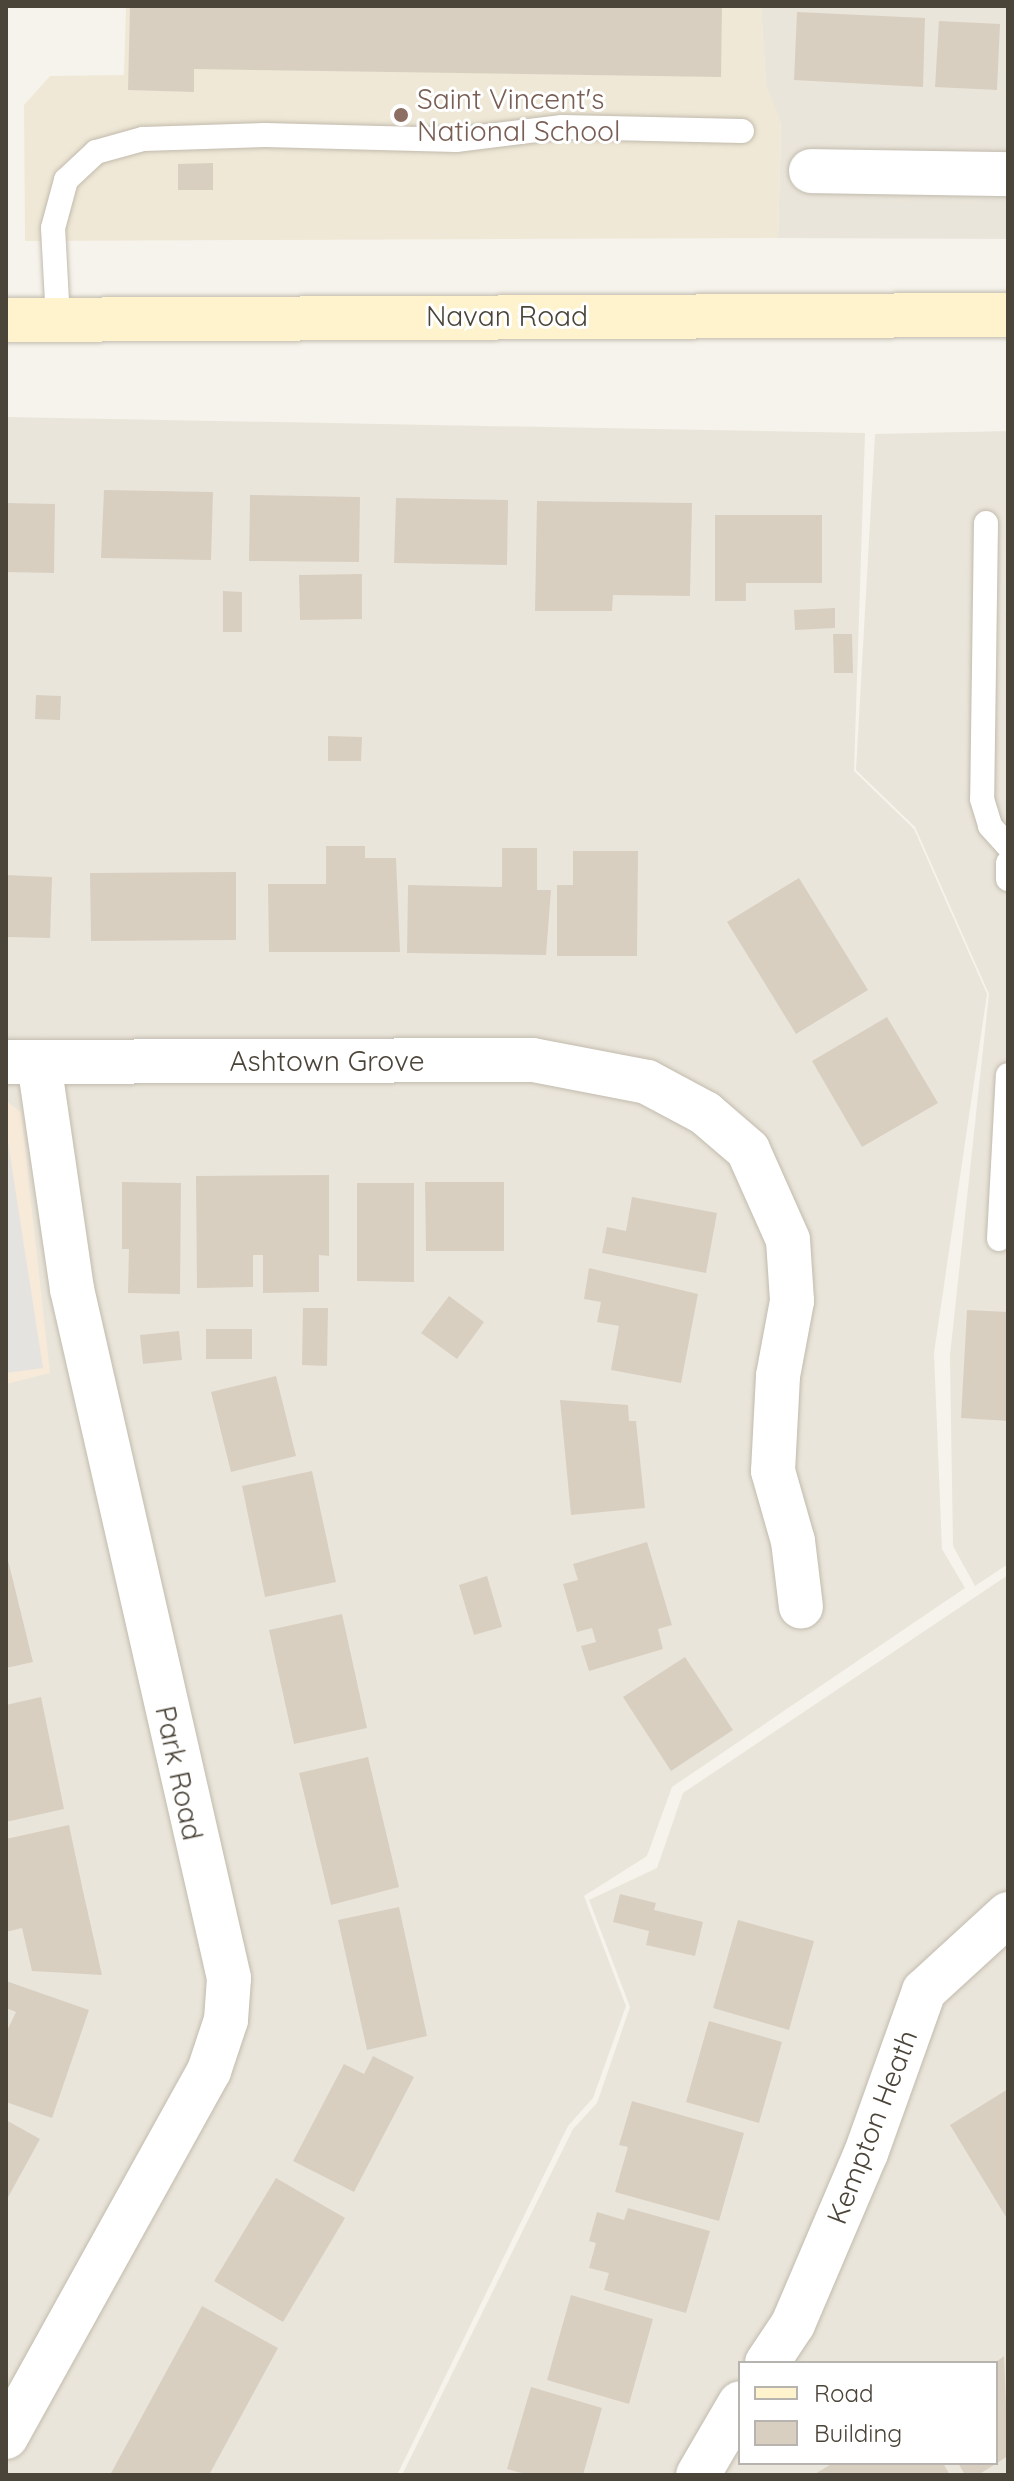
<!DOCTYPE html>
<html>
<head>
<meta charset="utf-8">
<style>
	body { margin:0 }
	#map { position:relative; width:1014px; height:2481px; overflow:hidden; background:#f6f3ec; font-family:Quicksand,sans-serif }
	div>[style] { position:absolute }
	[style*='--x'] { left:calc(var(--x)*1px); top:calc(var(--y)*1px); width:calc(var(--w)*1px); rotate:calc(var(--a)*1deg) }
	.residential>* { inset:0; background:#eae5da }
	.commercial>* { inset:0; background:#f7ead8 }
	.education>* { inset:0; background:#efe8d6 }
	.parking>* { inset:0; background:#e5e3e0 }
	.building>* { inset:0; background:#d8cfc1 }
	.roads { filter:drop-shadow(0 0 2px #c2bbae) drop-shadow(0 0 2px #c2bbae) }
	.lane>* { height:24px; margin:-12px; padding:0 12px; transform-origin:12px; border-radius:12px; background:#fff }
	.street>* { height:44px; margin:-22px; padding:0 22px; transform-origin:22px; border-radius:22px; background:#fff }
	.secondary>* { height:44px; margin:-22px; padding:0 22px; transform-origin:22px; border-radius:22px; background:#fff3cd }
	.dots>* { width:22px; height:22px; translate:-50% -50%; box-sizing:border-box; border:4px solid #fff; border-radius:50% }
	span { translate:-50% -50%; white-space:nowrap; text-align:center; line-height:1.15; -webkit-text-stroke:6px #fff; paint-order:stroke }
	.education-label { font-size:28px; color:#785e54 }
	.left { translate:0 -50%; text-align:left }
	.street-label { font-size:28px; color:#4b4439 }
	.frame { position:absolute; inset:0; border:8px solid #4b4439; pointer-events:none }
	.legend { position:absolute; left:738px; top:2361px; width:260px; height:104px; box-sizing:border-box; background:#fff; border:2px solid #b7b4b0; margin:0; padding:10px 14px; list-style:none; font-size:24px; color:#4b4439 }
	.legend li { display:flex; align-items:center; gap:16px; height:40px }
	.legend b { width:40px; border:2px solid #b7b4b0 }
</style>
</head>
<body>
<div id="map">
	<div class="residential">
		<i style="clip-path:polygon(761px 6px,1008px 6px,1008px 239px,778px 238px,781px 125px,766px 87px)"></i>
		<i style="clip-path:polygon(6px 417px,865px 433px,854px 771px,914px 829px,987px 994px,934px 1353px,942px 1549px,965px 1588px,672px 1787px,647px 1856px,584px 1896px,626px 2006px,593px 2098px,568px 2126px,397px 2475px,6px 2475px)"></i>
		<i style="clip-path:polygon(1008px 431px,1008px 1564px,975px 1586px,953px 1546px,950px 1355px,989px 994px,915px 827px,856px 770px,875px 434px)"></i>
		<i style="clip-path:polygon(evenodd,1008px 1575px,1008px 2475px,402px 2475px,573px 2129px,597px 2103px,630px 2007px,589px 1900px,657px 1868px,683px 1793px,1008px 1575px,740px 2363px,996px 2363px,996px 2463px,740px 2463px,740px 2363px)"></i>
	</div>
	<div class="commercial">
		<i style="clip-path:polygon(6px 1101px,21px 1112px,50px 1373px,6px 1384px)"></i>
	</div>
	<div class="education">
		<i style="clip-path:polygon(126px 6px,761px 6px,766px 84px,781px 124px,778px 238px,25px 241px,24px 105px,50px 76px,124px 75px)"></i>
	</div>
	<div class="parking">
		<i style="clip-path:polygon(6px 1129px,43px 1368px,6px 1373px)"></i>
	</div>
	<div class="building">
		<i style="clip-path:polygon(130px 6px,722px 6px,721px 77px,194px 69px,194px 92px,128px 90px)"></i>
		<i style="clip-path:polygon(797px 12px,925px 18px,923px 87px,794px 80px)"></i>
		<i style="clip-path:polygon(939px 21px,1000px 24px,997px 90px,935px 87px)"></i>
		<i style="clip-path:polygon(213px 163px,213px 190px,178px 190px,178px 164px)"></i>
		<i style="clip-path:polygon(104px 490px,213px 492px,211px 560px,101px 558px)"></i>
		<i style="clip-path:polygon(250px 495px,360px 497px,359px 562px,249px 561px)"></i>
		<i style="clip-path:polygon(396px 498px,508px 500px,507px 565px,394px 563px)"></i>
		<i style="clip-path:polygon(537px 501px,692px 503px,690px 596px,613px 595px,612px 611px,535px 611px)"></i>
		<i style="clip-path:polygon(6px 503px,55px 504px,54px 573px,6px 572px)"></i>
		<i style="clip-path:polygon(715px 515px,822px 515px,822px 583px,746px 583px,746px 601px,715px 601px)"></i>
		<i style="clip-path:polygon(362px 574px,362px 619px,300px 620px,299px 575px)"></i>
		<i style="clip-path:polygon(223px 591px,242px 592px,242px 632px,223px 632px)"></i>
		<i style="clip-path:polygon(835px 608px,835px 628px,795px 630px,794px 610px)"></i>
		<i style="clip-path:polygon(833px 634px,852px 634px,853px 673px,834px 673px)"></i>
		<i style="clip-path:polygon(36px 695px,61px 696px,60px 720px,35px 719px)"></i>
		<i style="clip-path:polygon(328px 736px,362px 737px,361px 761px,328px 761px)"></i>
		<i style="clip-path:polygon(326px 846px,365px 846px,365px 858px,396px 858px,400px 952px,269px 952px,268px 884px,326px 884px)"></i>
		<i style="clip-path:polygon(502px 848px,537px 848px,537px 890px,551px 890px,546px 955px,407px 953px,408px 885px,502px 887px)"></i>
		<i style="clip-path:polygon(573px 851px,638px 851px,637px 956px,557px 956px,557px 885px,573px 885px)"></i>
		<i style="clip-path:polygon(236px 872px,236px 940px,91px 941px,90px 873px)"></i>
		<i style="clip-path:polygon(6px 875px,52px 877px,50px 938px,6px 937px)"></i>
		<i style="clip-path:polygon(799px 878px,868px 990px,796px 1034px,727px 922px)"></i>
		<i style="clip-path:polygon(887px 1017px,938px 1103px,862px 1147px,812px 1061px)"></i>
		<i style="clip-path:polygon(329px 1175px,329px 1256px,319px 1255px,319px 1292px,263px 1293px,263px 1255px,253px 1255px,253px 1287px,197px 1288px,196px 1176px)"></i>
		<i style="clip-path:polygon(122px 1182px,181px 1183px,180px 1294px,128px 1293px,129px 1249px,122px 1249px)"></i>
		<i style="clip-path:polygon(425px 1182px,504px 1182px,504px 1251px,426px 1251px)"></i>
		<i style="clip-path:polygon(357px 1183px,414px 1183px,414px 1282px,357px 1281px)"></i>
		<i style="clip-path:polygon(632px 1197px,717px 1213px,706px 1273px,602px 1253px,607px 1227px,626px 1231px)"></i>
		<i style="clip-path:polygon(589px 1268px,698px 1294px,681px 1383px,611px 1370px,619px 1326px,597px 1322px,601px 1302px,584px 1299px)"></i>
		<i style="clip-path:polygon(449px 1296px,484px 1322px,457px 1359px,421px 1333px)"></i>
		<i style="clip-path:polygon(303px 1308px,328px 1308px,327px 1366px,302px 1365px)"></i>
		<i style="clip-path:polygon(967px 1310px,1008px 1312px,1008px 1421px,961px 1418px)"></i>
		<i style="clip-path:polygon(206px 1329px,252px 1329px,252px 1359px,206px 1359px)"></i>
		<i style="clip-path:polygon(179px 1331px,182px 1360px,143px 1364px,140px 1335px)"></i>
		<i style="clip-path:polygon(276px 1376px,296px 1456px,231px 1472px,211px 1392px)"></i>
		<i style="clip-path:polygon(560px 1400px,628px 1405px,629px 1421px,636px 1421px,645px 1508px,571px 1515px)"></i>
		<i style="clip-path:polygon(312px 1471px,336px 1582px,265px 1597px,242px 1486px)"></i>
		<i style="clip-path:polygon(647px 1542px,672px 1625px,658px 1629px,663px 1649px,589px 1671px,581px 1646px,596px 1642px,592px 1628px,577px 1632px,563px 1584px,578px 1580px,573px 1564px)"></i>
		<i style="clip-path:polygon(6px 1552px,33px 1662px,6px 1668px)"></i>
		<i style="clip-path:polygon(487px 1576px,502px 1627px,474px 1635px,459px 1585px)"></i>
		<i style="clip-path:polygon(342px 1614px,367px 1728px,294px 1744px,269px 1630px)"></i>
		<i style="clip-path:polygon(685px 1657px,733px 1730px,671px 1771px,623px 1697px)"></i>
		<i style="clip-path:polygon(41px 1697px,64px 1809px,6px 1822px,6px 1705px)"></i>
		<i style="clip-path:polygon(368px 1757px,399px 1887px,331px 1905px,299px 1773px)"></i>
		<i style="clip-path:polygon(69px 1825px,83px 1891px,102px 1975px,32px 1971px,22px 1928px,6px 1932px,6px 1839px)"></i>
		<i style="clip-path:polygon(620px 1894px,656px 1903px,654px 1910px,703px 1922px,695px 1956px,646px 1945px,649px 1931px,613px 1922px)"></i>
		<i style="clip-path:polygon(399px 1907px,427px 2036px,367px 2050px,338px 1920px)"></i>
		<i style="clip-path:polygon(738px 1920px,814px 1941px,789px 2030px,713px 2008px)"></i>
		<i style="clip-path:polygon(6px 1981px,89px 2010px,52px 2118px,6px 2102px,6px 2033px,16px 2012px,6px 2008px)"></i>
		<i style="clip-path:polygon(709px 2021px,782px 2042px,759px 2123px,686px 2102px)"></i>
		<i style="clip-path:polygon(373px 2056px,414px 2077px,354px 2192px,293px 2161px,344px 2064px,364px 2074px)"></i>
		<i style="clip-path:polygon(1008px 2089px,1008px 2216px,1006px 2217px,950px 2125px)"></i>
		<i style="clip-path:polygon(632px 2101px,744px 2133px,719px 2221px,615px 2192px,628px 2147px,619px 2145px)"></i>
		<i style="clip-path:polygon(6px 2120px,40px 2139px,6px 2201px)"></i>
		<i style="clip-path:polygon(276px 2178px,345px 2218px,283px 2322px,214px 2281px)"></i>
		<i style="clip-path:polygon(628px 2208px,710px 2231px,686px 2313px,604px 2290px,609px 2273px,589px 2268px,596px 2243px,589px 2241px,597px 2212px,624px 2220px)"></i>
		<i style="clip-path:polygon(571px 2295px,653px 2319px,629px 2404px,547px 2380px)"></i>
		<i style="clip-path:polygon(202px 2306px,278px 2348px,209px 2475px,110px 2475px)"></i>
		<i style="clip-path:polygon(1004px 2356px,1008px 2456px,978px 2475px,965px 2475px,958px 2463px,996px 2463px,996px 2362px)"></i>
		<i style="clip-path:polygon(531px 2387px,602px 2408px,583px 2475px,529px 2475px,507px 2469px)"></i>
		<i style="clip-path:polygon(833px 2463px,943px 2463px,950px 2475px,813px 2475px)"></i>
	</div>
	<div class="roads">
		<div class="lane">
			<i style="--x:58;--y:320;--w:92;--a:-93.1"></i>
			<i style="--x:53;--y:228;--w:50;--a:-74.8"></i>
			<i style="--x:66;--y:180;--w:41;--a:-43"></i>
			<i style="--x:96;--y:152;--w:49;--a:-15.5"></i>
			<i style="--x:143;--y:139;--w:122;--a:-1.9"></i>
			<i style="--x:265;--y:135;--w:191;--a:1.5"></i>
			<i style="--x:456;--y:140;--w:107;--a:-7"></i>
			<i style="--x:562;--y:127;--w:180;--a:1.3"></i>
			<i style="--x:986;--y:523;--w:276;--a:90.8"></i>
			<i style="--x:982;--y:799;--w:28;--a:73"></i>
			<i style="--x:990;--y:826;--w:27;--a:48"></i>
			<i style="--x:1008;--y:863;--w:16;--a:90"></i>
			<i style="--x:999;--y:1239;--w:164;--a:-86.9"></i>
		</div>
		<div class="street">
			<i style="--x:811;--y:171;--w:197;--a:0.9"></i>
			<i style="--x:6;--y:1062;--w:527;--a:-0.22"></i>
			<i style="--x:533;--y:1060;--w:116;--a:10.9"></i>
			<i style="--x:647;--y:1082;--w:66;--a:28.1"></i>
			<i style="--x:705;--y:1113;--w:57;--a:40.7"></i>
			<i style="--x:748;--y:1150;--w:98;--a:66"></i>
			<i style="--x:788;--y:1240;--w:61;--a:86.2"></i>
			<i style="--x:792;--y:1301;--w:76;--a:100.6"></i>
			<i style="--x:778;--y:1376;--w:95;--a:93"></i>
			<i style="--x:773;--y:1471;--w:73;--a:74.1"></i>
			<i style="--x:793;--y:1541;--w:66;--a:83.1"></i>
			<i style="--x:767;--y:2363;--w:47;--a:-56.3"></i>
			<i style="--x:793;--y:2324;--w:186;--a:-66.9"></i>
			<i style="--x:866;--y:2153;--w:172;--a:-70.3"></i>
			<i style="--x:924;--y:1991;--w:114;--a:-42.5"></i>
			<i style="--x:6;--y:2437;--w:419;--a:-61"></i>
			<i style="--x:209;--y:2071;--w:54;--a:-71.6"></i>
			<i style="--x:226;--y:2020;--w:42;--a:-85.9"></i>
			<i style="--x:229;--y:1978;--w:707;--a:-102.84"></i>
			<i style="--x:72;--y:1289;--w:229;--a:-98.3"></i>
			<i style="--x:698;--y:2475;--w:83;--a:-59.7"></i>
		</div>
		<div class="secondary">
			<i style="--x:6;--y:320;--w:1002;--a:-0.29"></i>
		</div>
	</div>
	<div class="dots">
		<i style="left:401px;top:115px;background:#8d6e63"></i>
	</div>
	<div class="education-label">
		<span class="left" style="left:417px;top:115px">Saint Vincent's<br>National School</span>
	</div>
	<div class="street-label">
		<span style="left:507px;top:316px">Navan Road</span>
		<span style="left:327px;top:1061px">Ashtown Grove</span>
		<span style="left:179px;top:1773px;rotate:78deg">Park Road</span>
		<span style="left:872px;top:2127px;rotate:-69deg">Kempton Heath</span>
	</div>
	<div class="frame"></div>
	<ul class="legend">
	<li><b style="height:10px;background:#fff3cd"></b>Road</li>
	<li><b style="height:22px;background:#d8cfc1"></b>Building</li>
	</ul>
</div>
</body>
</html>
